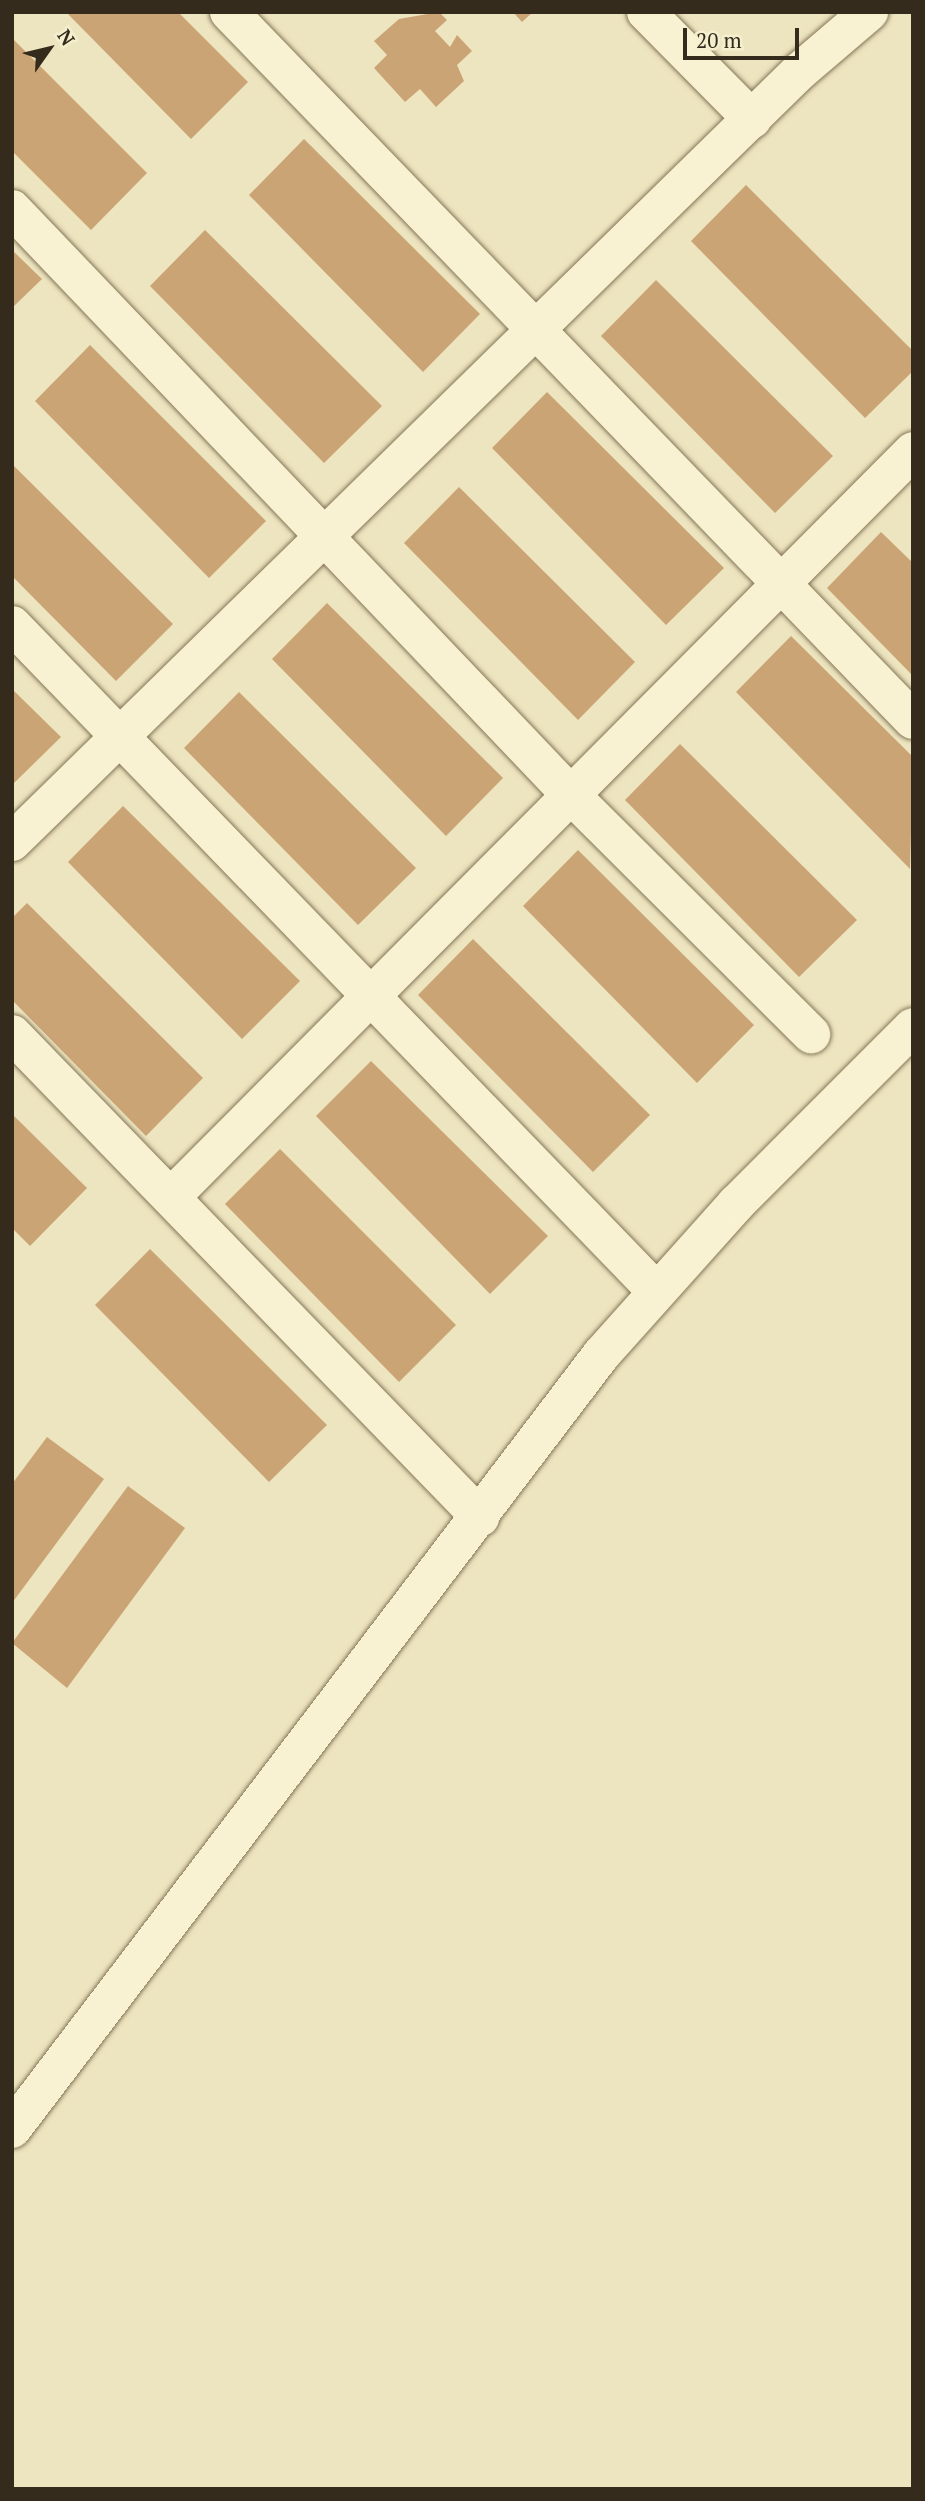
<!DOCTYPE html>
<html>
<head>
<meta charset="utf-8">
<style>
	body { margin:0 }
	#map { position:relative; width:925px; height:2501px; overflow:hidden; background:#ede5bf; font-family:"PT Serif",serif }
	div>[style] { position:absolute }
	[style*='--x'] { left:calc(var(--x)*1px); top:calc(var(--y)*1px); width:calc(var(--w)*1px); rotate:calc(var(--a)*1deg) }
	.building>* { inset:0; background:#cba475 }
	.roads { filter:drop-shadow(0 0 2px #857658) drop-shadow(0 0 2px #857658) }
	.minor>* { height:38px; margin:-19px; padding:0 19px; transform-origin:19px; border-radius:19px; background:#f8f2d2 }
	span { translate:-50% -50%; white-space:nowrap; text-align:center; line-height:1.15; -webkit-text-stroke:5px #f4efce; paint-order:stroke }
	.frame { position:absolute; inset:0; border:14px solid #352b1c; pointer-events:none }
	.north { position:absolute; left:14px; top:14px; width:70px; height:70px; -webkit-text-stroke:5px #f4efce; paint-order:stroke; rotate:56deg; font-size:19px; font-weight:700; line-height:28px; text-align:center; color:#352b1c }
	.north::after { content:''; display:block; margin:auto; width:24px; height:32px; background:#352b1c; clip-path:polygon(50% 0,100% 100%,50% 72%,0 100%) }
	.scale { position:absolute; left:683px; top:28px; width:116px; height:32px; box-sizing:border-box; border:4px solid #352b1c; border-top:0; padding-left:9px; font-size:21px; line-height:24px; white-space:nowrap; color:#352b1c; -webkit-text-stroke:5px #f4efce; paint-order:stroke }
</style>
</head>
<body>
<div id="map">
	<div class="building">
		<i style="clip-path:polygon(66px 12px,178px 12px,248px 82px,191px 139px)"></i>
		<i style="clip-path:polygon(439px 12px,447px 20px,435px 31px,450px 47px,457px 35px,472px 51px,457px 65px,464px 81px,436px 107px,420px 89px,405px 102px,374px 68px,387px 55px,374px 41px,399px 19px)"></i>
		<i style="clip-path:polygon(513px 12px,533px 12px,522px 22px)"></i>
		<i style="clip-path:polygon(12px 38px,147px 173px,91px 230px,12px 151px)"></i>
		<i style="clip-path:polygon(304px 139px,480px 314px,423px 372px,249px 195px)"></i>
		<i style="clip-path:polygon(746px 185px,913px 351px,913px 371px,865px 418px,691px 241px)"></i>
		<i style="clip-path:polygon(205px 230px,382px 406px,324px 463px,150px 286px)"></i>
		<i style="clip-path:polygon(12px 250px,42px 279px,12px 308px)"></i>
		<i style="clip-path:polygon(656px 280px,833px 456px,775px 513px,601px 336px)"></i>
		<i style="clip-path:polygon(90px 345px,266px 521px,209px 578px,35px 401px)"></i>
		<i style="clip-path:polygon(547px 392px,724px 568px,666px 625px,492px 448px)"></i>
		<i style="clip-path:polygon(12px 464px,173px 624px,116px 681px,12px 576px)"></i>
		<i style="clip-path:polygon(459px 487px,635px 662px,578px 720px,404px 543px)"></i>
		<i style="clip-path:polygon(881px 532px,913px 563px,913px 676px,827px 588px)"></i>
		<i style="clip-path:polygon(327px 603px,503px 778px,446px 836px,272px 659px)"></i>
		<i style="clip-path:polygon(791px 636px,913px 757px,910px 869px,736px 692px)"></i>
		<i style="clip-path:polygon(12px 689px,61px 737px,12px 785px)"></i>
		<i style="clip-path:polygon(239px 692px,416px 868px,358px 925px,184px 748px)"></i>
		<i style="clip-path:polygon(680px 744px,857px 920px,799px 977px,625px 800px)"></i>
		<i style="clip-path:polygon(123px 806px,300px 981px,242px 1039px,68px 862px)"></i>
		<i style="clip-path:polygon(578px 850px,754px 1025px,697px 1083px,523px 906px)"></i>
		<i style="clip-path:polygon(27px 903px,203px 1078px,146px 1136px,12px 1000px,12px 918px)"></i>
		<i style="clip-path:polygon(473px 939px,650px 1115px,593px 1172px,418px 995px)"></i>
		<i style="clip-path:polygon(371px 1061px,548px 1236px,490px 1294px,316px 1116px)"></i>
		<i style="clip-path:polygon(12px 1114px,87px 1188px,30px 1246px,12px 1228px)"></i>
		<i style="clip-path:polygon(280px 1149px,456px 1325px,399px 1382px,225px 1204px)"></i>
		<i style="clip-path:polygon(150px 1249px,327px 1425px,269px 1482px,95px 1305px)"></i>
		<i style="clip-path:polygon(47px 1437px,104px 1479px,12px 1603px,12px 1484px)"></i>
		<i style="clip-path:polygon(128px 1486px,185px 1528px,67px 1688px,12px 1643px)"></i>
	</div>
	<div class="roads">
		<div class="minor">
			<i style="--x:229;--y:12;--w:984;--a:45.99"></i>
			<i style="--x:646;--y:12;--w:151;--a:45.3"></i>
			<i style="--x:12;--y:209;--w:807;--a:46.36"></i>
			<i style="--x:569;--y:793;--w:342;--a:44.9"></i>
			<i style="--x:12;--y:625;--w:926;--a:45.96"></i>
			<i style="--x:12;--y:842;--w:1102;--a:-44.38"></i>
			<i style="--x:800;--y:71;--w:91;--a:-40.5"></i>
			<i style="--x:12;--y:1034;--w:673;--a:45.9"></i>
			<i style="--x:171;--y:1197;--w:1052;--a:-45.15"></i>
			<i style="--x:12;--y:2129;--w:973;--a:-52.73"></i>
			<i style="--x:601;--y:1355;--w:203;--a:-48.2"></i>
			<i style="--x:736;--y:1204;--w:250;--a:-45"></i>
		</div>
	</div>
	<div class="frame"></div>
	<div class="north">N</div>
	<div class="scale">20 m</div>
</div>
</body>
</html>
